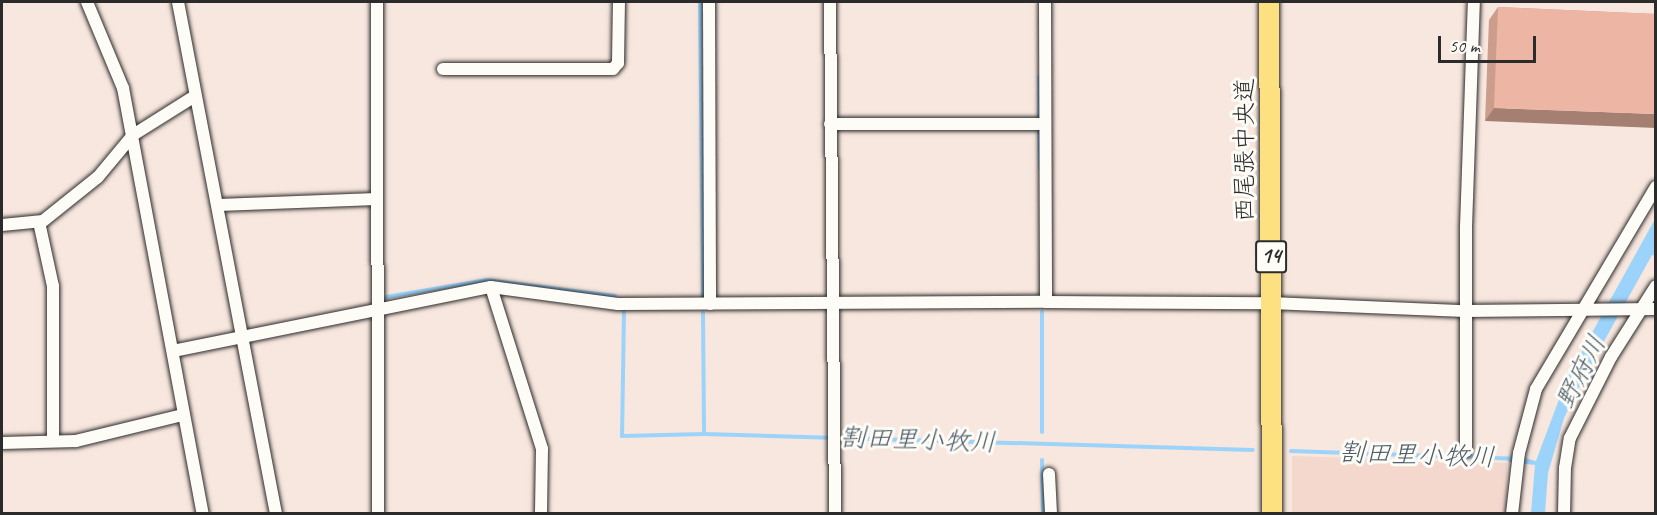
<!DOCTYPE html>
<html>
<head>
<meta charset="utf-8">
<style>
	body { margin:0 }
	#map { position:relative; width:1657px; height:515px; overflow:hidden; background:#f8e7de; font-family:Caveat,"Klee One",sans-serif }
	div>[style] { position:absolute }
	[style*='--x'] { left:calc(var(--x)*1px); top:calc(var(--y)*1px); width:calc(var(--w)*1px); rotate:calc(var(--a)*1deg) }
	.built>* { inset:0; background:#f5d8cd }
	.water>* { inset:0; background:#9cd3fb }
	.stream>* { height:4px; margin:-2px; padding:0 2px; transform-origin:2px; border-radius:2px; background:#9cd3fb }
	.roads { filter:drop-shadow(0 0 2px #2b2b2b) drop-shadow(0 0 2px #2b2b2b) }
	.street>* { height:12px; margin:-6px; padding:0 6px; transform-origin:6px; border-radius:6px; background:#fdfcf7 }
	.primary>* { height:20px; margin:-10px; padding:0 10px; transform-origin:10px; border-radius:10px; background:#fde080 }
	.wall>* { inset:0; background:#cc9c8d }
	.shaded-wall>* { inset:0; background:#a67f73 }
	.building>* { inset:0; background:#edb5a4 }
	span { translate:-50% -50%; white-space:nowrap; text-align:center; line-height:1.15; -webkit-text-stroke:6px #fdfcf7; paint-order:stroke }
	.shield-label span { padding:2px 4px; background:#fdfcf7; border:2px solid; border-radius:4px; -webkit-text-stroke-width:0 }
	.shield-label { font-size:22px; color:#2b2b2b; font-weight:700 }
	.street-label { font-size:24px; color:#2b2b2b }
	.water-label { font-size:26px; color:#4d5d69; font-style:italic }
	.frame { position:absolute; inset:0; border:3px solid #2b2b2b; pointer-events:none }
	.scale { position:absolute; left:1438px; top:36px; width:98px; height:27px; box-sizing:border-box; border:3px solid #2b2b2b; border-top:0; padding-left:8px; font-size:18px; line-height:21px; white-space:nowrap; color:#2b2b2b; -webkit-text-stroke:4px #fdfcf7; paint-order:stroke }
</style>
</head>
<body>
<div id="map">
	<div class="built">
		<i style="clip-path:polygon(1292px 456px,1507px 463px,1507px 513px,1292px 513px)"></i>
	</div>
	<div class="water">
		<i style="clip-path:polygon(1655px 219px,1655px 256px,1652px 255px,1587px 372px,1597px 378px,1595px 381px,1585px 376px,1564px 418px,1548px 473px,1545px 513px,1531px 513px,1535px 465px,1509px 462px,1511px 454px,1536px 461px,1567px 378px)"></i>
	</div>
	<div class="stream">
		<i style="--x:700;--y:2;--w:296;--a:89.4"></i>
		<i style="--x:1039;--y:115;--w:38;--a:-90"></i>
		<i style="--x:1039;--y:128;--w:41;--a:88.6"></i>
		<i style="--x:386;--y:297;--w:101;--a:-9.6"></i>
		<i style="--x:486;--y:280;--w:130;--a:7.1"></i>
		<i style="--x:624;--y:311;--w:125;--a:90.9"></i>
		<i style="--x:622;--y:436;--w:82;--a:-1.4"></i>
		<i style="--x:1042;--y:312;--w:120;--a:90"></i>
		<i style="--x:703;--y:313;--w:121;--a:89.5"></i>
		<i style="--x:704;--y:434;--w:549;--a:1.67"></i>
		<i style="--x:1291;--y:451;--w:224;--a:2"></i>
		<i style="--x:1042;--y:460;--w:54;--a:88.9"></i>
	</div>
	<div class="roads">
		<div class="street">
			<i style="--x:87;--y:2;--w:93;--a:67.3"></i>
			<i style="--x:123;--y:88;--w:433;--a:79.4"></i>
			<i style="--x:178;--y:2;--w:521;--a:79.16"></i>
			<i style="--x:377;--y:2;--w:512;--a:89.89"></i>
			<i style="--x:709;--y:2;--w:302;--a:89.8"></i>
			<i style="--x:830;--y:2;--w:512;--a:89.44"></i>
			<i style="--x:1045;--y:2;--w:300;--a:89.8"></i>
			<i style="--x:443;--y:69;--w:170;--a:0"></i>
			<i style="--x:613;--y:69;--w:8;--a:-50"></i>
			<i style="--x:618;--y:63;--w:61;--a:-89.1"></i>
			<i style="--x:830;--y:124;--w:215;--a:0"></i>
			<i style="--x:218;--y:205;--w:159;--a:-2.2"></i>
			<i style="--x:39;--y:222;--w:66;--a:77.7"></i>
			<i style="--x:53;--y:286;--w:155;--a:90"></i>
			<i style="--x:2;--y:225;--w:41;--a:-5.6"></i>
			<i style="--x:43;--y:221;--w:70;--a:-38.7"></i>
			<i style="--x:98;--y:177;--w:55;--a:-50.2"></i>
			<i style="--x:133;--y:135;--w:73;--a:-32.2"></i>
			<i style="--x:491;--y:287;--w:170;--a:72.5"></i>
			<i style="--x:542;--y:449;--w:65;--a:90.9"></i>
			<i style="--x:173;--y:351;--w:324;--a:-11.4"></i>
			<i style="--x:491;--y:287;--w:128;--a:7.6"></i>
			<i style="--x:618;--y:304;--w:428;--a:-0.3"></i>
			<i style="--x:1046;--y:302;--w:225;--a:0.3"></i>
			<i style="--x:1271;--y:303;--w:194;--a:2.4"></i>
			<i style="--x:1465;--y:311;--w:191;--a:-0.6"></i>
			<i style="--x:2;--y:443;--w:74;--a:-1.5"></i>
			<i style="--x:76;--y:441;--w:110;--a:-13.7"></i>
			<i style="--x:1466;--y:451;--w:224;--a:-90"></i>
			<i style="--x:1466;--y:227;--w:225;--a:-88"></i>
			<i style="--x:1049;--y:474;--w:40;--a:87.1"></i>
			<i style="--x:1512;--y:514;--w:61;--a:-83.5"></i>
			<i style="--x:1519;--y:453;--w:66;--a:-75.1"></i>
			<i style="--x:1536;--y:389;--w:235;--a:-59.3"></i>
			<i style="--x:1564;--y:514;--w:46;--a:-88.8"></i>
			<i style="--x:1565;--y:468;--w:30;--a:-81"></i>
			<i style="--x:1570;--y:438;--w:91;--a:-63.2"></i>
			<i style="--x:1611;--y:357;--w:84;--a:-57.6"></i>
		</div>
		<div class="primary">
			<i style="--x:1269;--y:2;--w:512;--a:89.66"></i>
		</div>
	</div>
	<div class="wall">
		<i style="clip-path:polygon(1498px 7px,1656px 14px,1485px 121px,1489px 20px)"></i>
	</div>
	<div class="shaded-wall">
		<i style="clip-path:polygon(1494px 108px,1656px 114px,1656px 128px,1485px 121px)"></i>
	</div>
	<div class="building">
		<i style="clip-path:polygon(1498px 7px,1656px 14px,1656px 114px,1494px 108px)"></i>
	</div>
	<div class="shield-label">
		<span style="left:1271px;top:257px">14</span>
	</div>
	<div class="street-label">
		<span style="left:1245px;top:150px;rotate:-90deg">西尾張中央道</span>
	</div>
	<div class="water-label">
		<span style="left:1581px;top:372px;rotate:-63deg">野府川</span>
		<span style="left:918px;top:440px;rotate:2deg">割田里小牧川</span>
		<span style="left:1417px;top:455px;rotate:2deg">割田里小牧川</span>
	</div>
	<div class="frame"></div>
	<div class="scale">50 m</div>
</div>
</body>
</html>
